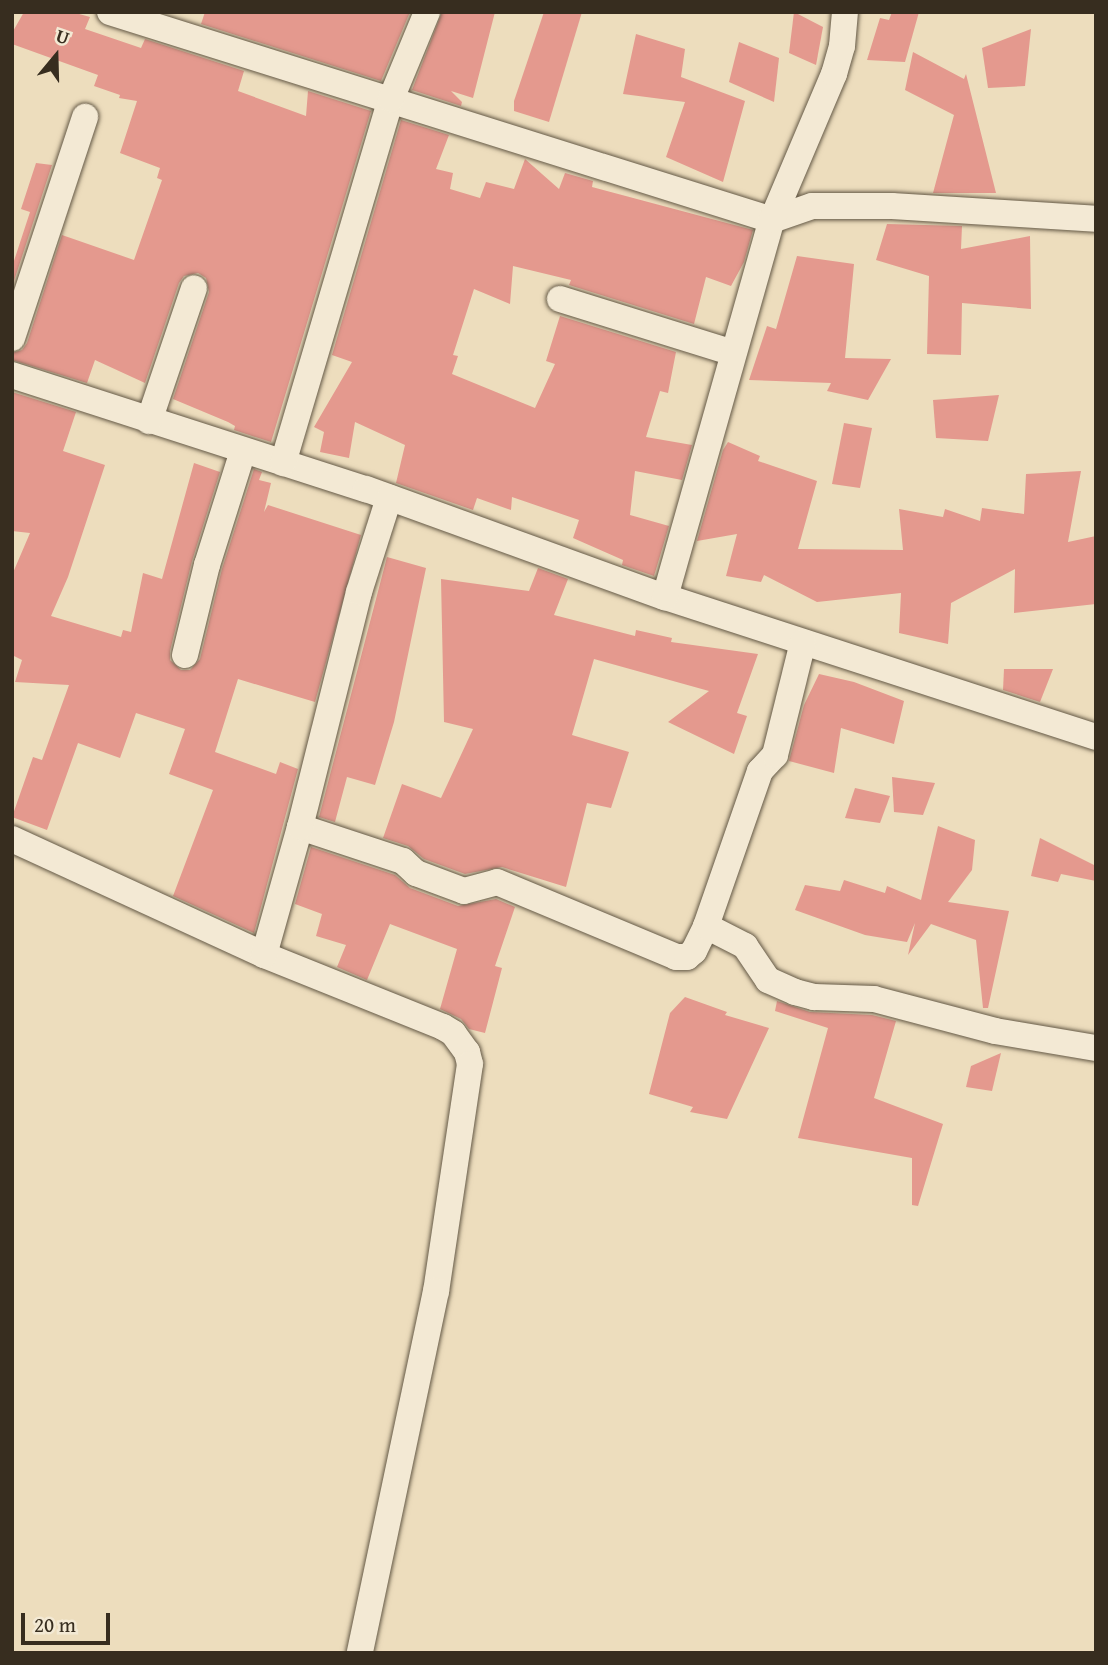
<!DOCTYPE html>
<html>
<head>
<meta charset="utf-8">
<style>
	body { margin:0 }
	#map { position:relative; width:1108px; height:1665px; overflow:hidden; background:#edddbd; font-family:"Gentium Book Plus",serif }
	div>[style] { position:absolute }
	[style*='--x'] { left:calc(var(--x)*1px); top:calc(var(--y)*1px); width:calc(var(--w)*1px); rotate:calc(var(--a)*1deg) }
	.building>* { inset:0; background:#e4998e }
	.roads { filter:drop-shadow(0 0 2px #645946) drop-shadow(0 0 2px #645946) }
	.minor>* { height:26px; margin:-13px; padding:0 13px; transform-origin:13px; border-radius:13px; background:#f3e9d4 }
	span { translate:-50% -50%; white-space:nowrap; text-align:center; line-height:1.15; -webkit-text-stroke:7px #f3e9d4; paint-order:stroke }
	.frame { position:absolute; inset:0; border:14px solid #372d1f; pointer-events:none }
	.north { position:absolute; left:21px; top:21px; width:70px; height:70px; -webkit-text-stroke:5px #f3e9d4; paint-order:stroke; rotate:19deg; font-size:19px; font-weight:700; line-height:28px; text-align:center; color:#372d1f }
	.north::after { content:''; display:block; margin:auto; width:24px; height:32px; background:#372d1f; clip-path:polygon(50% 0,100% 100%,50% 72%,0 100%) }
	.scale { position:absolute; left:21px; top:1613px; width:89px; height:32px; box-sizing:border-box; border:4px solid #372d1f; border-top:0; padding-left:9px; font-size:21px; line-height:24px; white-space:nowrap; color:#372d1f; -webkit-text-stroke:5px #f3e9d4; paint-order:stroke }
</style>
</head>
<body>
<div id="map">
	<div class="building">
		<i style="clip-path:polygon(24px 12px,72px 12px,90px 17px,85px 29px,141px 48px,145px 39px,244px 71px,238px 91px,306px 116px,308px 91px,371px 111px,271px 442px,234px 430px,235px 426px,228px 422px,173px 399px,209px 292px,206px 278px,198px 273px,184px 276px,179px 283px,145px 383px,95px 360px,87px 383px,12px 360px,12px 353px,22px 350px,27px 343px,62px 235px,134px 260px,162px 180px,157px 178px,160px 168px,120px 153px,137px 101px,119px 98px,120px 95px,94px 86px,98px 75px,12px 44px,12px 33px)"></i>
		<i style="clip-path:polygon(205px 12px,410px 12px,381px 81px,201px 24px)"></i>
		<i style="clip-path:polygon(442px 12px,495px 12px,473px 98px,451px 91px,462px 102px,461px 106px,412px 90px)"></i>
		<i style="clip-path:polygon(544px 12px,582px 12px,549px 122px,514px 111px,514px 101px)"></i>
		<i style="clip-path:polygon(794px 12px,823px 27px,816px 65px,789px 53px)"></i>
		<i style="clip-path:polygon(892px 12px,919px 12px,905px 62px,867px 60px,880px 18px,889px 20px)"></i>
		<i style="clip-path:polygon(1031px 29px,1025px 86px,988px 88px,982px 48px)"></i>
		<i style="clip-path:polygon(636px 34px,685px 49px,681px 77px,745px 101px,723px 182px,666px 157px,685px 102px,623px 94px)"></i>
		<i style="clip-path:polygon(739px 42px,779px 58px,774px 102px,729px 82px)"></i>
		<i style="clip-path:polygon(913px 52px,964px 79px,966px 74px,996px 193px,933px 193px,954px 115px,905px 90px)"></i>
		<i style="clip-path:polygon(401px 120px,449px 135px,436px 169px,453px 173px,450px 189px,480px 198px,486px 182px,514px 189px,525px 159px,559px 189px,565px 173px,593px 181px,592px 187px,753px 230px,744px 262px,731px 286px,706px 277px,694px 324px,569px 285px,571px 280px,513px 266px,510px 304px,474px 289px,453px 355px,458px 356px,452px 374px,535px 408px,555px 364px,546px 361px,560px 316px,676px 352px,668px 393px,660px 391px,646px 437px,692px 445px,682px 480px,635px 471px,630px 515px,669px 526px,654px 576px,622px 565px,623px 560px,573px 538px,579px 520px,512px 497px,511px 510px,477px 498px,473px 510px,396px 483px,405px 445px,355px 422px,349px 458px,320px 452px,324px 432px,314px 427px,352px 362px,332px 355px)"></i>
		<i style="clip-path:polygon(36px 163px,52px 165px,12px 287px,12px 267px,30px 212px,21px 209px)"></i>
		<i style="clip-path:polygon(887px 224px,962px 226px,961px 249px,1030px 236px,1031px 309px,962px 303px,961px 355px,927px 354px,929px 276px,876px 260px)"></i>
		<i style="clip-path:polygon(797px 256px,854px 264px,845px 358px,891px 359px,868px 400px,827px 391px,831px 383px,749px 380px,767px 326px,776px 329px)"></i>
		<i style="clip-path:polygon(12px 392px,76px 412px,63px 451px,105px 465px,68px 577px,51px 616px,121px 637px,123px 630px,131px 632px,143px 573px,162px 579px,194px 463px,220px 472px,192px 561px,170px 651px,170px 660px,181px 670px,190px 670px,200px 659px,222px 569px,254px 469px,262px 472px,259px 480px,271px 483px,264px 512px,268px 505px,361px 535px,315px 702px,238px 679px,215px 752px,276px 774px,280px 762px,298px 769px,254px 933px,173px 896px,213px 790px,169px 774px,185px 729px,136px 713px,120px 758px,78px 743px,47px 830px,12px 817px,33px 757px,42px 760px,69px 685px,15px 682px,22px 660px,12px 655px,12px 575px,30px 533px,12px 531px)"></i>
		<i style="clip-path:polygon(999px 395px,988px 441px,936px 438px,933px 400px)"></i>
		<i style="clip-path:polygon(844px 423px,872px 428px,860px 488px,832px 484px)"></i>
		<i style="clip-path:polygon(728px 442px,760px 456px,758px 461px,817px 481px,798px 549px,903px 550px,899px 509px,943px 517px,945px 509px,980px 521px,982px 508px,1024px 514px,1026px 474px,1081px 471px,1068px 542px,1096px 536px,1096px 604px,1014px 613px,1015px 569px,951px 603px,948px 644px,899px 633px,901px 593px,817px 602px,764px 575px,761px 582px,726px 576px,737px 534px,697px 541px,723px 450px)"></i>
		<i style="clip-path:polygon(387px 557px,426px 568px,394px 722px,375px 785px,347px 777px,335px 822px,319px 817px)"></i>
		<i style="clip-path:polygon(538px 568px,568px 579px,554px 615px,635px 636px,636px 630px,672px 638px,671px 642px,758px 654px,737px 713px,747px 716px,734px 754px,668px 722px,709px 691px,594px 659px,572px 735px,629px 752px,611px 808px,587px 803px,566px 887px,502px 867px,465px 874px,424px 859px,408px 846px,383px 838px,402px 784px,441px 798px,473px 729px,444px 722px,441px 579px,529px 591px)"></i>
		<i style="clip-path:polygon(1004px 669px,1053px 669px,1040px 702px,1003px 690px)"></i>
		<i style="clip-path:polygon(819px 674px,854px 682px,904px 701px,894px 744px,841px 728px,834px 773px,789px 761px,804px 705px)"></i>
		<i style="clip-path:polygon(892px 777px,935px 783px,923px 815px,894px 812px)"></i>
		<i style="clip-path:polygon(855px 788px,890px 796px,880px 823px,845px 818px)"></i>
		<i style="clip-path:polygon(938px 826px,975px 840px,972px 870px,948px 902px,1009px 911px,988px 1008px,983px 1008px,976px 940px,931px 924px,908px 955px,915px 923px,907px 942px,865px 935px,795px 910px,805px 885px,840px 891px,844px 880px,885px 893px,887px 886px,921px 900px)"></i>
		<i style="clip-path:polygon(1040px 838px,1096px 866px,1096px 881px,1061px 874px,1058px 882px,1031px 876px)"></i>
		<i style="clip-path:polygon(311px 847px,395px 875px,410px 888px,458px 906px,496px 899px,515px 907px,495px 966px,502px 968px,485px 1033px,469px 1029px,461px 1019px,440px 1009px,457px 949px,390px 924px,367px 980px,337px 967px,346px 945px,316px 936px,322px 914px,295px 904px)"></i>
		<i style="clip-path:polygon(685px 997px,727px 1012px,725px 1015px,769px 1028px,727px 1119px,690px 1112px,693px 1107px,649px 1094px,670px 1013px)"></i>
		<i style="clip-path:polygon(777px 1001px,810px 1012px,872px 1015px,896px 1021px,874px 1098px,943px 1124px,918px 1206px,912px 1205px,912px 1158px,798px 1138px,828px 1028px,775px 1011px)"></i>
		<i style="clip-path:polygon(1001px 1053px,992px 1091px,966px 1087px,971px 1066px)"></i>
	</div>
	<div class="roads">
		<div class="minor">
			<i style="--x:110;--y:12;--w:694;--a:17.44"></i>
			<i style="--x:772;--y:220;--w:42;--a:-19.3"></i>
			<i style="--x:812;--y:206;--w:80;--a:0"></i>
			<i style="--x:892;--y:206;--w:204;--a:3.6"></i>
			<i style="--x:560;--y:299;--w:181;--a:17.3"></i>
			<i style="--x:12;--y:338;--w:233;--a:-71.7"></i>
			<i style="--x:12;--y:375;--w:372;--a:17.9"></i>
			<i style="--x:366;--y:489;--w:318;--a:19.9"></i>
			<i style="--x:665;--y:597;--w:453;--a:18"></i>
			<i style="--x:149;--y:421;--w:140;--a:-71.3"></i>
			<i style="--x:283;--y:463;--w:380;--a:-73.5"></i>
			<i style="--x:391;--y:99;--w:94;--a:-67.5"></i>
			<i style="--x:665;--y:597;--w:392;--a:-74.2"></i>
			<i style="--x:772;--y:220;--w:159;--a:-67"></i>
			<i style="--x:834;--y:74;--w:29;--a:-74"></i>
			<i style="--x:842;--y:46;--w:34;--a:-85"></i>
			<i style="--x:185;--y:655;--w:93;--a:-76.3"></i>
			<i style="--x:207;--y:565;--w:120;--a:-72.5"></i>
			<i style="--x:300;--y:827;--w:108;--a:18.3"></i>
			<i style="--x:403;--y:861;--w:18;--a:43"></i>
			<i style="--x:416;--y:873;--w:51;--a:20.6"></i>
			<i style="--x:464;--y:891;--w:34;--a:-15"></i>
			<i style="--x:497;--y:882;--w:194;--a:22.7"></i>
			<i style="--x:676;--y:957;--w:11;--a:0"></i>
			<i style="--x:687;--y:957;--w:9;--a:-41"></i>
			<i style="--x:694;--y:951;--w:28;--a:-64"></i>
			<i style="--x:706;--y:926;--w:164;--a:-70.8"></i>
			<i style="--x:760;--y:771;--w:22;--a:-47"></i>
			<i style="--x:775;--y:755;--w:116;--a:-76.1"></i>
			<i style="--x:12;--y:839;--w:277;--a:24.7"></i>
			<i style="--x:264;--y:955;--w:193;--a:21.9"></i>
			<i style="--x:443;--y:1027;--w:12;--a:31"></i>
			<i style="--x:453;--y:1033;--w:24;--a:54"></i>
			<i style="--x:467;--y:1052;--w:12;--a:76"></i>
			<i style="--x:470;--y:1064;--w:230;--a:98.5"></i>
			<i style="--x:436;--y:1291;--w:370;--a:101.9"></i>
			<i style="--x:706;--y:926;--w:44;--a:27.1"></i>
			<i style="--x:745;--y:946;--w:41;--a:55.9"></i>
			<i style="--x:768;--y:980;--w:30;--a:24"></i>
			<i style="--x:795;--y:992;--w:20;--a:15"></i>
			<i style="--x:814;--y:997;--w:60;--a:1.9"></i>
			<i style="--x:874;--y:999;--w:125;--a:14.8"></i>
			<i style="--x:995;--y:1031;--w:102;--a:9.6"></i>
			<i style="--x:264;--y:955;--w:133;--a:-74.3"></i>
			<i style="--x:300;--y:827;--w:242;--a:-75.9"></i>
			<i style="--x:359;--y:592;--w:99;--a:-72.3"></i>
		</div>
	</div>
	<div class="frame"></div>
	<div class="north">U</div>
	<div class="scale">20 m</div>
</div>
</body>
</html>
